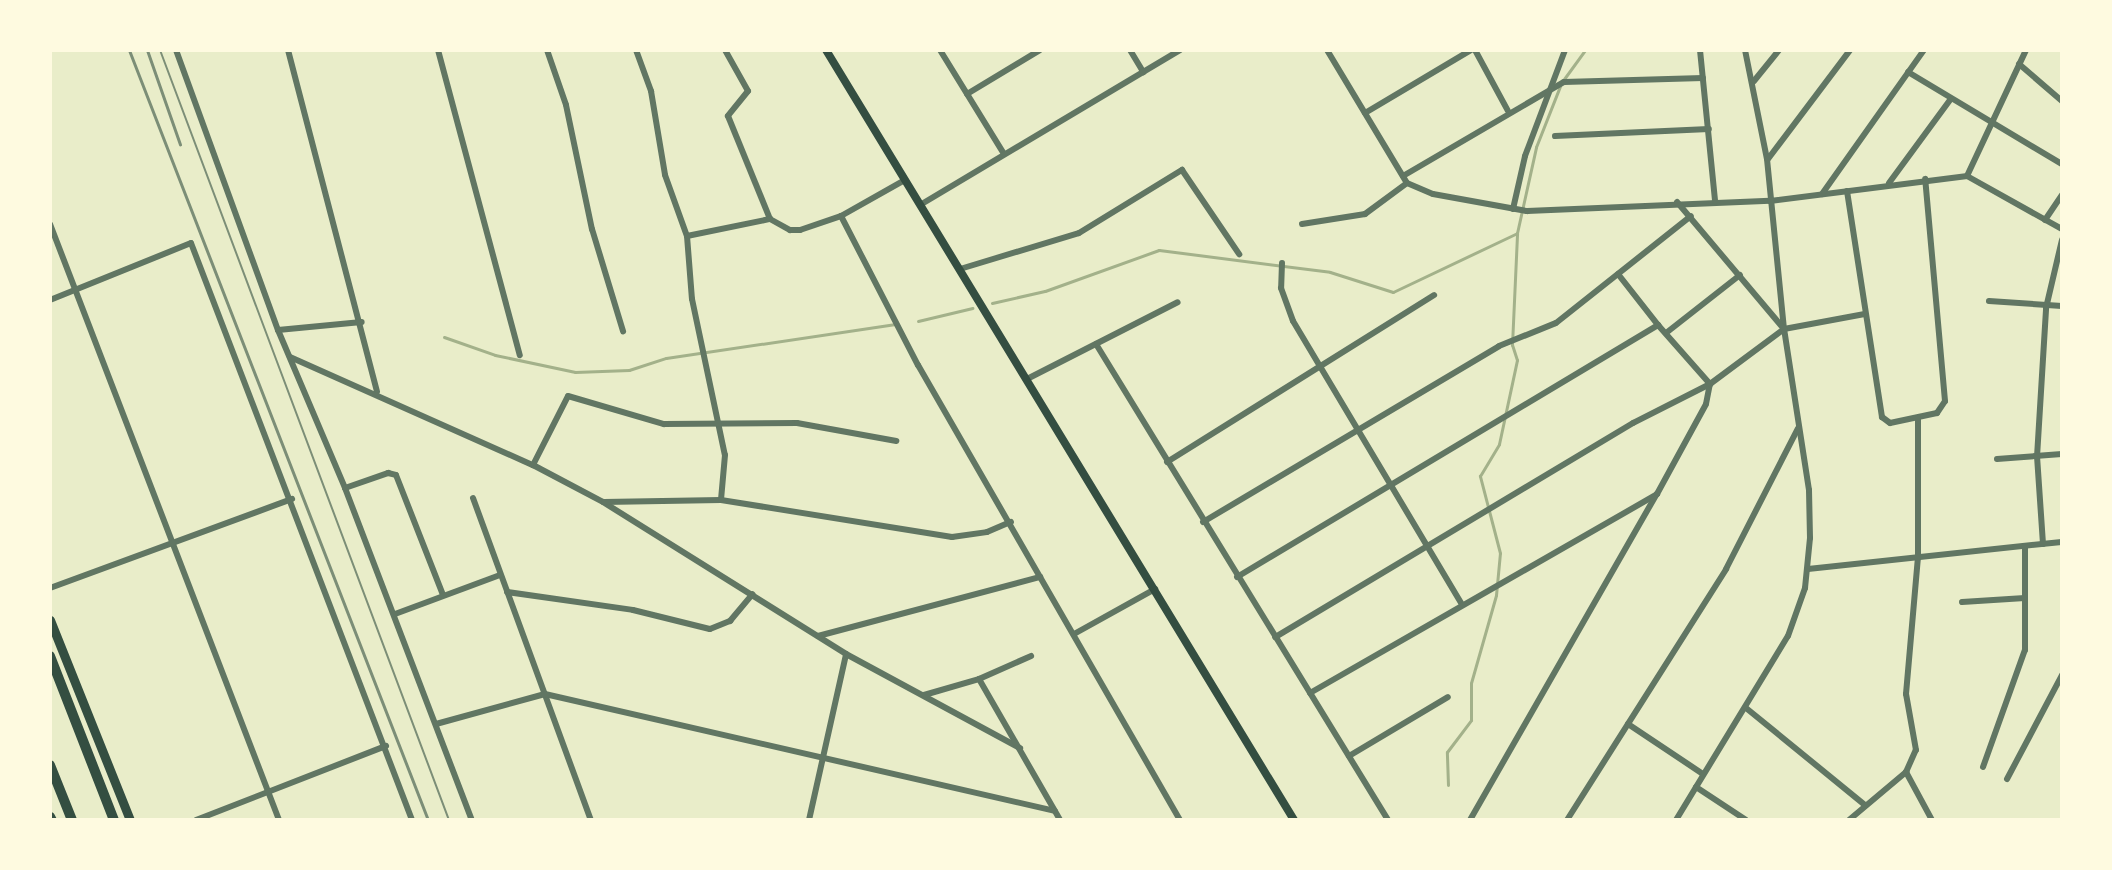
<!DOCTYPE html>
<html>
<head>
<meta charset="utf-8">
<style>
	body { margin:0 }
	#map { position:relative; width:2112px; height:870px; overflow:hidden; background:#e9edc9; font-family:Rubik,sans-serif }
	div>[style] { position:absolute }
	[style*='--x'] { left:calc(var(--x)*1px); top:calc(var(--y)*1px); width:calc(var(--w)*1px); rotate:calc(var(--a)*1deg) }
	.stream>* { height:3px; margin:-1.5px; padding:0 1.5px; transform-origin:1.5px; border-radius:1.5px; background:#a3b18a }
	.minor>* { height:6px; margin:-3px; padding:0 3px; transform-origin:3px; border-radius:3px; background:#617663 }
	.secondary>* { height:8px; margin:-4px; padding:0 4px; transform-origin:4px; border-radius:4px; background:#344e41 }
	.primary>* { height:9px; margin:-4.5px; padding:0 4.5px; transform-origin:4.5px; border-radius:4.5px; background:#344e41 }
	.trunk>* { height:10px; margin:-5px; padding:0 5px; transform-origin:5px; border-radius:5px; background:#344e41 }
	.tram>* { height:2px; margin:-1px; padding:0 1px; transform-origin:1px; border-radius:1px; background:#7c8e77 }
	.rail>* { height:3px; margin:-1.5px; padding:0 1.5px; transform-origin:1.5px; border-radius:1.5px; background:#7c8e77 }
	span { translate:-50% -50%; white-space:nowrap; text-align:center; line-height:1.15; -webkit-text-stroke:7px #fefae0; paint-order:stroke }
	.frame { position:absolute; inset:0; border:52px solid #fefae0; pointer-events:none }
</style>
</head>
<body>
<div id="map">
	<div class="stream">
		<i style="--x:1564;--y:79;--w:36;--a:-54"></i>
		<i style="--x:992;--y:303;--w:54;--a:-12.8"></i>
		<i style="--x:1045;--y:291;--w:121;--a:-19.8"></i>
		<i style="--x:1159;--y:250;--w:172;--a:7.3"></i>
		<i style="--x:1330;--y:272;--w:66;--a:17.6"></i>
		<i style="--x:1393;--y:292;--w:137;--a:-25.4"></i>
		<i style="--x:918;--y:321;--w:56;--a:-13.5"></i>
		<i style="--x:444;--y:337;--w:54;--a:19.4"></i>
		<i style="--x:495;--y:355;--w:82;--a:12"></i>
		<i style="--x:575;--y:372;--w:54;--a:-2.1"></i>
		<i style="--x:629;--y:370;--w:39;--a:-18"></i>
		<i style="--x:666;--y:358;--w:232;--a:-8.4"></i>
		<i style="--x:1448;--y:785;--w:33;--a:-92"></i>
		<i style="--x:1447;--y:752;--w:40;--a:-53"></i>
		<i style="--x:1471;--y:720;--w:37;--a:-90"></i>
		<i style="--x:1471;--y:683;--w:91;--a:-74.1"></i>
		<i style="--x:1496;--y:595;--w:42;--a:-84.6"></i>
		<i style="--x:1500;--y:553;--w:80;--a:-104.6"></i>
		<i style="--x:1480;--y:476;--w:37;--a:-59"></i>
		<i style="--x:1499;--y:444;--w:86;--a:-77.9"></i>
		<i style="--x:1517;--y:360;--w:16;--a:-108"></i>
		<i style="--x:1512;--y:345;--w:112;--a:-87.4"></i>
		<i style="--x:1517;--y:233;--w:88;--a:-77.5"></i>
		<i style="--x:1536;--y:147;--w:66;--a:-68.5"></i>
	</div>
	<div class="minor">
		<i style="--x:176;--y:50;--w:298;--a:70"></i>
		<i style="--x:278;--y:330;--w:172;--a:67"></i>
		<i style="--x:345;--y:488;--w:355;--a:69.1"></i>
		<i style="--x:288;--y:50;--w:353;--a:75.4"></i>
		<i style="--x:438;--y:50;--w:316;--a:75"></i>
		<i style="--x:547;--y:50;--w:58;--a:70.9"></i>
		<i style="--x:566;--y:105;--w:127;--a:78.2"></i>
		<i style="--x:592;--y:229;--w:107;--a:73.1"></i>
		<i style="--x:636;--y:50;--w:44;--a:69.9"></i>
		<i style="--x:651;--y:91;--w:85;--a:80.5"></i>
		<i style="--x:665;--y:175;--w:65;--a:70.2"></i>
		<i style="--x:687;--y:236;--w:63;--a:85.5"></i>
		<i style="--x:692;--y:299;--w:159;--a:78.1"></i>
		<i style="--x:725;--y:455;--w:45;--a:95.1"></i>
		<i style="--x:725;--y:50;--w:47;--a:60.7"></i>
		<i style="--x:748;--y:91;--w:32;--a:129"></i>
		<i style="--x:728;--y:116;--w:111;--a:67.8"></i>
		<i style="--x:940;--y:50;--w:122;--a:58.4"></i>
		<i style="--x:1130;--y:50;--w:26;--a:59"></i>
		<i style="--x:1327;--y:50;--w:155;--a:59"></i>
		<i style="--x:1407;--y:183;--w:28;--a:23"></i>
		<i style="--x:1433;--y:194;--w:96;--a:10.3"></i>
		<i style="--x:1527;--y:211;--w:243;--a:-2.4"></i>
		<i style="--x:1770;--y:201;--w:199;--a:-7.2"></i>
		<i style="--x:1967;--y:176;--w:109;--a:29.2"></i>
		<i style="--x:1475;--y:50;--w:69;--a:61.6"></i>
		<i style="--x:1700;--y:50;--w:152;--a:84.3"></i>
		<i style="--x:1745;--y:50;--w:111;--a:78.6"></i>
		<i style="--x:1767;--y:159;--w:171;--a:84.3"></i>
		<i style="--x:2019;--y:64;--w:57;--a:40.7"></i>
		<i style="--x:1908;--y:72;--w:179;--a:30.9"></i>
		<i style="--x:1754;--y:81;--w:40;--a:-51"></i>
		<i style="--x:967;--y:94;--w:85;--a:-31.1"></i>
		<i style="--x:1365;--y:113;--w:123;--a:-30.7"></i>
		<i style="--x:1555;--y:136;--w:154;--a:-2.6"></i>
		<i style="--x:1768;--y:159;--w:136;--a:-53"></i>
		<i style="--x:1403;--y:176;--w:186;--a:-30.3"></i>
		<i style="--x:1564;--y:82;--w:139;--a:-1.6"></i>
		<i style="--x:1967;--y:176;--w:139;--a:-64.9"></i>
		<i style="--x:1889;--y:183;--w:103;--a:-53.7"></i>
		<i style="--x:1847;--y:191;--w:229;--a:81.2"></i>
		<i style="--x:1882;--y:417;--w:10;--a:37"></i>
		<i style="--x:1890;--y:423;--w:48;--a:-12"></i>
		<i style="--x:1937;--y:413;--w:14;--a:-56"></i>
		<i style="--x:1945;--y:401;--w:223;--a:-95.1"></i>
		<i style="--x:1822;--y:194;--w:176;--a:-54.7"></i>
		<i style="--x:920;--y:205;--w:303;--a:-30.8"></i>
		<i style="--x:1513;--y:209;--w:54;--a:-77.2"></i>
		<i style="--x:1525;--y:156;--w:113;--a:-69.3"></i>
		<i style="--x:841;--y:216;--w:168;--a:62.7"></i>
		<i style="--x:918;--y:365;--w:525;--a:60.07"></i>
		<i style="--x:2045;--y:220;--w:30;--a:-56"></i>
		<i style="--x:50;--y:224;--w:638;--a:68.98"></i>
		<i style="--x:1302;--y:224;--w:64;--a:-9"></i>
		<i style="--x:1365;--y:214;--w:52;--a:-36.4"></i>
		<i style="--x:687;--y:236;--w:85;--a:-11.6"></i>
		<i style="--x:770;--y:219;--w:23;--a:29"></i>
		<i style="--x:790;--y:230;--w:10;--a:0"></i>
		<i style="--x:800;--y:230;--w:43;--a:-18.9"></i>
		<i style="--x:841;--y:216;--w:73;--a:-29.4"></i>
		<i style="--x:1282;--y:263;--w:25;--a:92"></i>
		<i style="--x:1281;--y:288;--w:35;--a:70"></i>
		<i style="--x:1293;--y:321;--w:330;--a:59.2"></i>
		<i style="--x:960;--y:269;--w:124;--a:-16.8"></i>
		<i style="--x:1079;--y:233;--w:121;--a:-31.5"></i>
		<i style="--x:1182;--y:170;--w:102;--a:55.8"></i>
		<i style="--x:1618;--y:274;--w:65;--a:51.9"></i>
		<i style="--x:50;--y:300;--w:152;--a:-22"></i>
		<i style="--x:191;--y:243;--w:618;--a:69.04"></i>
		<i style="--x:1989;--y:301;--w:73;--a:3.9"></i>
		<i style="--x:278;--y:330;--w:84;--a:-5.4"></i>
		<i style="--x:1666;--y:333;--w:94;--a:-38.1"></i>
		<i style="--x:1096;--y:344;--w:558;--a:58.47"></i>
		<i style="--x:290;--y:357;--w:266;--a:24"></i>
		<i style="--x:533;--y:465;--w:79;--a:27.9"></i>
		<i style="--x:603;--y:502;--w:287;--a:32"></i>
		<i style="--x:846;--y:654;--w:198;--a:28.4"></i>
		<i style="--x:1027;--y:379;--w:169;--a:-27"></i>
		<i style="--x:1997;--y:459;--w:65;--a:-4.4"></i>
		<i style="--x:1167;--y:462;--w:315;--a:-32"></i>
		<i style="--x:533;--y:465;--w:77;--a:-63.1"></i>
		<i style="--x:568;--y:396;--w:100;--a:16.3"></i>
		<i style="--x:664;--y:424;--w:133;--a:-0.4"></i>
		<i style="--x:797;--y:423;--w:101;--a:10.3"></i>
		<i style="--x:345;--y:488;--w:46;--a:-19.2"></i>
		<i style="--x:388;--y:473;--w:8;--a:14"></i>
		<i style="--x:396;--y:475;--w:129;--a:68.6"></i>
		<i style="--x:473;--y:498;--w:343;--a:69.9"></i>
		<i style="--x:604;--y:502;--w:117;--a:-1"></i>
		<i style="--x:721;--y:500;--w:234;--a:9.1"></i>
		<i style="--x:952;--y:537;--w:35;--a:-8"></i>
		<i style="--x:987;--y:532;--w:26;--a:-23"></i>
		<i style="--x:1203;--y:522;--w:344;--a:-30.7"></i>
		<i style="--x:1499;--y:346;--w:61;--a:-22"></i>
		<i style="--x:1556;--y:323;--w:172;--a:-38.4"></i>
		<i style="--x:2043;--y:544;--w:87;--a:-93.9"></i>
		<i style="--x:2037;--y:457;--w:149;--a:-86.5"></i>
		<i style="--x:2046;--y:308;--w:70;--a:-76.8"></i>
		<i style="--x:1808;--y:569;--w:255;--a:-6.1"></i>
		<i style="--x:1237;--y:577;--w:491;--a:-30.9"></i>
		<i style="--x:1658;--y:325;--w:79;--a:48.6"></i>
		<i style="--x:1710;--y:384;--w:86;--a:153.1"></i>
		<i style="--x:1633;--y:423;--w:417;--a:149.1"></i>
		<i style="--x:50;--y:588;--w:258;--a:-20.2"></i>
		<i style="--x:507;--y:592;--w:127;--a:8.1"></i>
		<i style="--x:633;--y:610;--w:79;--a:13.9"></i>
		<i style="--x:710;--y:629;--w:22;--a:-22"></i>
		<i style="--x:730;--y:621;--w:35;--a:-50"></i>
		<i style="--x:1962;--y:602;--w:63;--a:-3.6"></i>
		<i style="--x:395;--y:614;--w:112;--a:-20.4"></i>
		<i style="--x:1074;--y:634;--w:93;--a:-29.1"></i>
		<i style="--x:818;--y:636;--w:230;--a:-14.9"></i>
		<i style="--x:979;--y:679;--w:163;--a:60.1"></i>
		<i style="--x:1310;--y:693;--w:400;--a:-29.8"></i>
		<i style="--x:924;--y:695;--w:57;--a:-16.2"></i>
		<i style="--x:979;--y:679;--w:57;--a:-23.9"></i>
		<i style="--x:1746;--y:708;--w:154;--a:39.2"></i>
		<i style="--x:436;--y:724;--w:113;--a:-15.4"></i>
		<i style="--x:545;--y:694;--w:523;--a:12.92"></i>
		<i style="--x:1628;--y:724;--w:90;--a:33.7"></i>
		<i style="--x:1349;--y:756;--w:115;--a:-30.8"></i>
		<i style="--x:1983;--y:767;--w:124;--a:-70.3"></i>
		<i style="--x:2025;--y:650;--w:104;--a:-90"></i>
		<i style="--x:1906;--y:772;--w:55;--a:61.6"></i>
		<i style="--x:2007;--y:779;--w:118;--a:-62.1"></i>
		<i style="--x:1696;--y:787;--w:60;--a:33.4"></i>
		<i style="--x:196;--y:820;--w:204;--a:-21.3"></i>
		<i style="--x:809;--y:820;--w:170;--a:-77.4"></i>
		<i style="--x:1470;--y:820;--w:376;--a:-60.2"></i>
		<i style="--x:1657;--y:494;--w:102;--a:-61.4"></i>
		<i style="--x:1706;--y:404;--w:20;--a:-79"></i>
		<i style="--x:1710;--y:384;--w:92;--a:-36.6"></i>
		<i style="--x:1784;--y:329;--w:82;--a:-10.5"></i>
		<i style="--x:1567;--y:820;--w:297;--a:-57.6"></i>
		<i style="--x:1726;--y:569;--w:158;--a:-62.9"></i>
		<i style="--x:1676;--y:820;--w:215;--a:-58.7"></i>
		<i style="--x:1788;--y:636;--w:51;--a:-70.5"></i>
		<i style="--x:1805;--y:588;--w:50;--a:-84.3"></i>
		<i style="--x:1810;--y:538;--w:48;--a:-91.2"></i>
		<i style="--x:1809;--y:490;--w:163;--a:-98.8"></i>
		<i style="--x:1784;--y:329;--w:166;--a:-130.1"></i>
		<i style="--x:1849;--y:820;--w:75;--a:-40.1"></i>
		<i style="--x:1906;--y:772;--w:24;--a:-66"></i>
		<i style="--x:1916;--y:750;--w:57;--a:-100.1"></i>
		<i style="--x:1906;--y:694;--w:137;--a:-85"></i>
		<i style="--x:1918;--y:558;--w:140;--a:-90"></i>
	</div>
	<div class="secondary">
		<i style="--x:826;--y:50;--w:901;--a:58.71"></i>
	</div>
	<div class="primary">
		<i style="--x:50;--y:620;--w:215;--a:68.2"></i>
		<i style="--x:50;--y:816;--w:4;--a:63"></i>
	</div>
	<div class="trunk">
		<i style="--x:50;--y:656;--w:176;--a:68.7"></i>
		<i style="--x:50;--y:765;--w:59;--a:68.2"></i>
	</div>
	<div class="tram">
		<i style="--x:160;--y:50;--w:822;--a:69.43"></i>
	</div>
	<div class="rail">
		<i style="--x:129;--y:50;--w:826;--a:68.78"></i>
		<i style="--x:147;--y:50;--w:100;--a:70.7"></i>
	</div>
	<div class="frame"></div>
</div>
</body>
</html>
